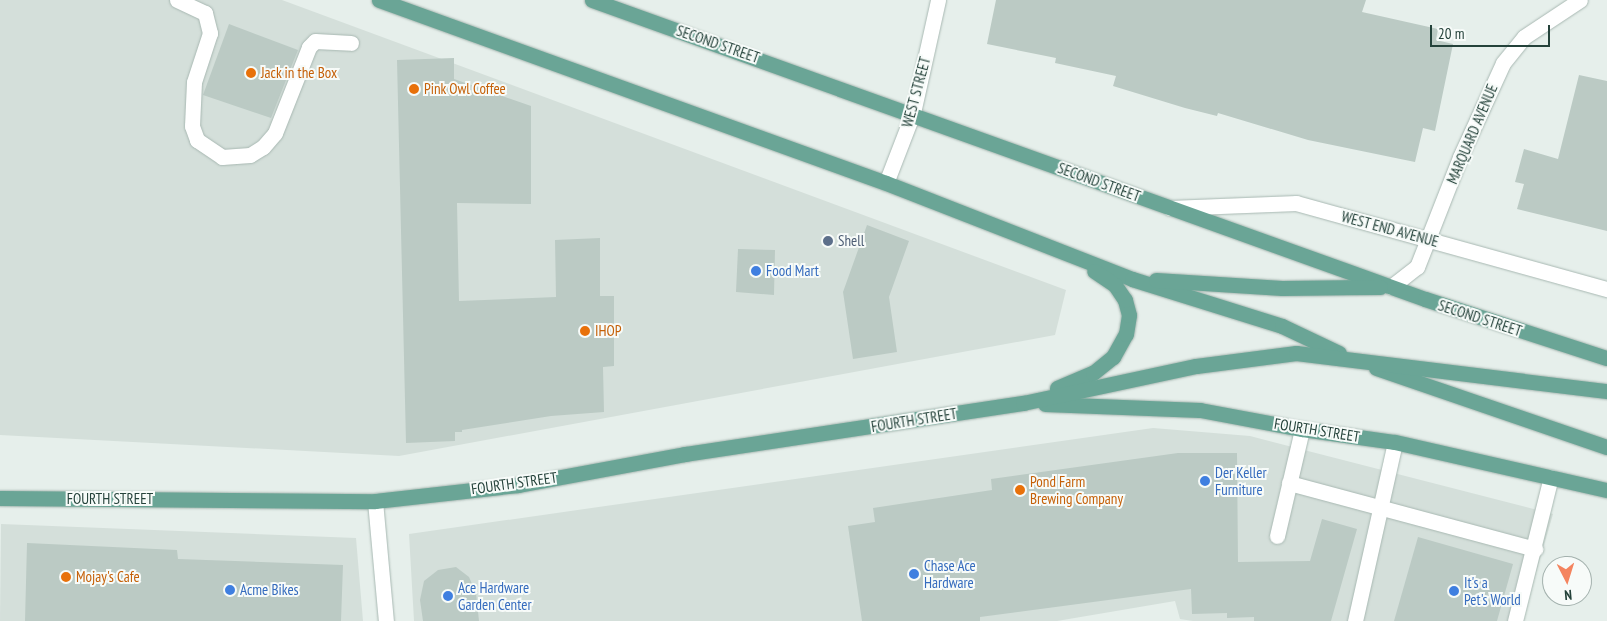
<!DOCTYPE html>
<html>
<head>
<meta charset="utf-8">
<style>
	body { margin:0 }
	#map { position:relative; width:1607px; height:621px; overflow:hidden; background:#e6efeb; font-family:"PT Sans Narrow",sans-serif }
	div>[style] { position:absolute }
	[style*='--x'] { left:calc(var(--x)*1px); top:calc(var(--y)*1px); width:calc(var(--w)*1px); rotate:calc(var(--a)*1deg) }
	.built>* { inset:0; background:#d4dfda }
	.building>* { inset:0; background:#bbcac4 }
	.roads { filter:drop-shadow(0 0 1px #a8b8b2) drop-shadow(0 0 1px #a8b8b2) }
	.minor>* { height:15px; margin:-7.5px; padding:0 7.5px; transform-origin:7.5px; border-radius:7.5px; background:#fff }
	.major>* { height:15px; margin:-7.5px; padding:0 7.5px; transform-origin:7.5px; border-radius:7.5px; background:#6aa596 }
	.dots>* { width:14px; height:14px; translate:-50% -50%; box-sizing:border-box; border:2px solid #f7fbf9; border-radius:50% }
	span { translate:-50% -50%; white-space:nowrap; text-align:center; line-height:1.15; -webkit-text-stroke:4px #f7fbf9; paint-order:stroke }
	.street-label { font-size:15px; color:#24423a }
	.food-label { font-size:15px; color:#c56008 }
	.left { translate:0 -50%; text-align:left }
	.service-label { font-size:15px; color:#4e5e75 }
	.shop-label { font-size:15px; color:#366cbe }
	.north { position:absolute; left:1542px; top:556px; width:50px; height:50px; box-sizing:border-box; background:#f7fbf9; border:1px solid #a3b1ad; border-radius:50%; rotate:175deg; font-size:14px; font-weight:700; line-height:20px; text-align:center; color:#24423a }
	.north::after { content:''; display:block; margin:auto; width:18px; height:22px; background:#f4845f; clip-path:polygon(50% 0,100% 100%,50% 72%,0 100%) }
	.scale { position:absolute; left:1430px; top:25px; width:120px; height:22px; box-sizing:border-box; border:2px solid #24423a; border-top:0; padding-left:6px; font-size:15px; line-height:18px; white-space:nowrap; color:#24423a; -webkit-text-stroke:4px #f7fbf9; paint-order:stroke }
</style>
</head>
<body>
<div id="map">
	<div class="built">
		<i style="clip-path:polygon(0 0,282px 0,1066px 290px,1055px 335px,399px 456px,0 435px)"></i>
		<i style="clip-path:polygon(1153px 428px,1250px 436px,1553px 514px,1522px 621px,1193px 621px,1180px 619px,1175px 601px,1057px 621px,414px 621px,409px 534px)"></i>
		<i style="clip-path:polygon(1px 524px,356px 538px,363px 621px,0 621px)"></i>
	</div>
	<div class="building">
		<i style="clip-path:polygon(996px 0,1366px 0,1362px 12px,1438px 29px,1436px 40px,1453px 44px,1435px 131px,1423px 128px,1415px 162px,1308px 140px,1218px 113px,1217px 116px,1185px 108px,1113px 86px,1116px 76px,1055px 63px,1056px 58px,987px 44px)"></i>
		<i style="clip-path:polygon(229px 24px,298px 50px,271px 118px,203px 95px)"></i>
		<i style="clip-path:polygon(454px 58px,454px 79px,531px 106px,531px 204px,457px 203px,459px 301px,556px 297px,555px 240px,600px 238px,600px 296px,614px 296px,614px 366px,603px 367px,604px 412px,551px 416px,462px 430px,462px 432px,455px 432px,455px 441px,406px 443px,397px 60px)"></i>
		<i style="clip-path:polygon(1579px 75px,1607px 81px,1607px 231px,1517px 209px,1524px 184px,1515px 182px,1524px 149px,1558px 159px)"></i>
		<i style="clip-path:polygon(867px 225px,909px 241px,889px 297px,897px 352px,853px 359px,843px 292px)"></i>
		<i style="clip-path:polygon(738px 249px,775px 250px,774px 295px,736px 292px)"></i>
		<i style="clip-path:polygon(1178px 453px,1237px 453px,1238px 562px,1310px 561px,1322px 519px,1357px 529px,1331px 621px,1254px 621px,1254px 617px,1227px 618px,1227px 613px,1192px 614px,1191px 589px,980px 617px,980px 621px,862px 621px,848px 526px,875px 522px,873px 508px,992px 490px,991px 479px)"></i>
		<i style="clip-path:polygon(1418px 537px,1513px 564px,1497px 621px,1394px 621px)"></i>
		<i style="clip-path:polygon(27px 543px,177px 550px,178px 559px,343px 565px,341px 621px,25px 621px)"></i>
		<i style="clip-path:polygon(456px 567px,469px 577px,476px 593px,479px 621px,423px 621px,420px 600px,424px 581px,438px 570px)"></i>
	</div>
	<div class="roads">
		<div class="minor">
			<i style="--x:177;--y:0;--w:31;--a:25"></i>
			<i style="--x:205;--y:13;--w:21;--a:76"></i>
			<i style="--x:210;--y:33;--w:52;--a:108.1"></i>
			<i style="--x:194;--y:82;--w:44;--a:92.6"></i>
			<i style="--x:192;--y:126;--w:15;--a:70"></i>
			<i style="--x:197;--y:140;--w:30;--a:34"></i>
			<i style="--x:222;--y:157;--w:28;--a:-4"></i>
			<i style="--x:250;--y:155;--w:15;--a:-32"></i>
			<i style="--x:263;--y:147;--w:18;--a:-49"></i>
			<i style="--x:275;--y:133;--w:92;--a:-68.4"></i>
			<i style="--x:309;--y:47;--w:8;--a:-45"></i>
			<i style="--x:315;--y:41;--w:36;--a:3"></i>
			<i style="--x:886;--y:183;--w:75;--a:-68.9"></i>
			<i style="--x:913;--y:113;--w:116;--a:-77.5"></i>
			<i style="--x:1170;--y:208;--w:126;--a:-2.3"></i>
			<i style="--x:1296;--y:203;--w:323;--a:15.5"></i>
			<i style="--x:1391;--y:287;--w:33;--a:-38"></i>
			<i style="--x:1417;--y:267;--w:118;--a:-68.6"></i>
			<i style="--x:1460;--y:157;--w:103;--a:-65.4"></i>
			<i style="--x:1503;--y:63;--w:33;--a:-51"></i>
			<i style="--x:1524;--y:37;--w:67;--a:-33.5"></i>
			<i style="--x:1289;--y:483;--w:255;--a:15"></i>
			<i style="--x:375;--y:501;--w:121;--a:84.8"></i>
			<i style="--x:1277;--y:536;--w:110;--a:-76.8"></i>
			<i style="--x:1355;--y:621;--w:183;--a:-77.4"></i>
			<i style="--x:1515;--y:621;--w:148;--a:-76"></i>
		</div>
		<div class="major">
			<i style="--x:379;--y:0;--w:539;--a:19.85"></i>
			<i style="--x:886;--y:183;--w:264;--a:21.3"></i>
			<i style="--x:1132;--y:279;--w:157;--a:17.4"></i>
			<i style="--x:1282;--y:326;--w:63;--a:25.3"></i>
			<i style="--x:592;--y:0;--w:885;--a:19.75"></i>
			<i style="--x:1425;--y:299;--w:191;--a:18"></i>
			<i style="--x:1156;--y:280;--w:126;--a:3.6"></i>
			<i style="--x:1282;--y:288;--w:98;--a:-0.6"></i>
			<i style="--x:1376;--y:368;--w:244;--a:18.9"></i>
			<i style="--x:1057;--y:388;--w:39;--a:-23"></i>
			<i style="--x:1093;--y:373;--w:26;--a:-39"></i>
			<i style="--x:1113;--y:357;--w:26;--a:-61"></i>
			<i style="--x:1126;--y:334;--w:19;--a:-81"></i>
			<i style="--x:1129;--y:315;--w:16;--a:-105"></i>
			<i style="--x:1125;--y:300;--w:18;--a:-124"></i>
			<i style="--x:1115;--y:285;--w:25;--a:-146"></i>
			<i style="--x:1045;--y:404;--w:155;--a:2.2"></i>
			<i style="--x:1200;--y:410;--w:104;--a:10.6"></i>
			<i style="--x:1302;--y:429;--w:94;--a:8"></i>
			<i style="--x:1395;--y:442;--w:217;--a:12.8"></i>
			<i style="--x:0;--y:498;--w:375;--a:0.5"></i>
			<i style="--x:375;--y:501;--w:144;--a:-6.4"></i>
			<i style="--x:518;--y:485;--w:170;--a:-10.5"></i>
			<i style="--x:685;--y:454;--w:342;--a:-8.6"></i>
			<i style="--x:1023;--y:403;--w:177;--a:-12.1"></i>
			<i style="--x:1196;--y:366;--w:101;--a:-7.4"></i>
			<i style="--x:1296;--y:353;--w:313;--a:7"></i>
		</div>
	</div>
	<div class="dots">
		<i style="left:251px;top:73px;background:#e8710a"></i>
		<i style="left:414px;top:89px;background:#e8710a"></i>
		<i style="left:828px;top:241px;background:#5c6f8a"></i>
		<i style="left:756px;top:271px;background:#3f7fe0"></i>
		<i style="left:585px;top:331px;background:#e8710a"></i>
		<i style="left:1205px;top:481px;background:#3f7fe0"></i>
		<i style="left:1020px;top:490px;background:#e8710a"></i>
		<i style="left:914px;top:574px;background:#3f7fe0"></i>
		<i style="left:66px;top:577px;background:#e8710a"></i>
		<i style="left:230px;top:590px;background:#3f7fe0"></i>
		<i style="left:1454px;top:591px;background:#3f7fe0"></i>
		<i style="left:448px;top:596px;background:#3f7fe0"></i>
	</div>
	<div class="street-label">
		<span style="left:718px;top:44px;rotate:19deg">SECOND STREET</span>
		<span style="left:916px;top:92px;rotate:-75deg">WEST STREET</span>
		<span style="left:1472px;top:134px;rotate:-67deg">MARQUARD AVENUE</span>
		<span style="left:1099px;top:182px;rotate:20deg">SECOND STREET</span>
		<span style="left:1390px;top:229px;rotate:15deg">WEST END AVENUE</span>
		<span style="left:1480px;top:318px;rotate:18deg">SECOND STREET</span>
		<span style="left:914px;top:420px;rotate:-9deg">FOURTH STREET</span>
		<span style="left:1317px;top:430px;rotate:9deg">FOURTH STREET</span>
		<span style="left:514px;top:483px;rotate:-8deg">FOURTH STREET</span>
		<span style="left:110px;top:499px">FOURTH STREET</span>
	</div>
	<div class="food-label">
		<span class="left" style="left:261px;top:73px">Jack in the Box</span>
		<span class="left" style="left:424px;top:89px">Pink Owl Coffee</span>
		<span class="left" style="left:595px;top:331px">IHOP</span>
		<span class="left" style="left:1030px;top:490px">Pond Farm<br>Brewing Company</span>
		<span class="left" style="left:76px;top:577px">Mojay's Cafe</span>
	</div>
	<div class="service-label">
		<span class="left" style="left:838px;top:241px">Shell</span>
	</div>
	<div class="shop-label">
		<span class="left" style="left:766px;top:271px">Food Mart</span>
		<span class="left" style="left:1215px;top:481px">Der Keller<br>Furniture</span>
		<span class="left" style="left:924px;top:574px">Chase Ace<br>Hardware</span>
		<span class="left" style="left:1464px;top:591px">It's a<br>Pet's World</span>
		<span class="left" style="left:458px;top:596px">Ace Hardware<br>Garden Center</span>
		<span class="left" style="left:240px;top:590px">Acme Bikes</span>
	</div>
	<div class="north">N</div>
	<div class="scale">20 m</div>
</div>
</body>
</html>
